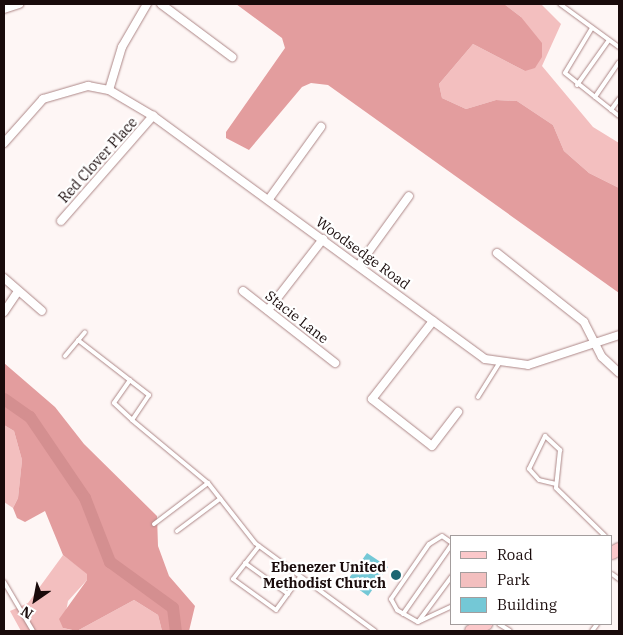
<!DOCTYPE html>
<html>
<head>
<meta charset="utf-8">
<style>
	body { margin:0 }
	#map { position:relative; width:623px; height:635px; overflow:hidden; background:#fef6f5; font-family:"IBM Plex Serif",serif }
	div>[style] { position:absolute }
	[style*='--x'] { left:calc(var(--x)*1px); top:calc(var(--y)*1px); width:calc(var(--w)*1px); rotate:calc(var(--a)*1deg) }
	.green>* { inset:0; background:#f3bfbf }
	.forest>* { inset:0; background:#e39d9e }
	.river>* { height:12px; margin:-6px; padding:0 6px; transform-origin:6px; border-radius:6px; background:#d48f90 }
	.building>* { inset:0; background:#74c8d6 }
	.roads { filter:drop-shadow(0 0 1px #ad8787) drop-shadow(0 0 1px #ad8787) }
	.lane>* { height:4px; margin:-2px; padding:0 2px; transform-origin:2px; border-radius:2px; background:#fff }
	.street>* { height:8px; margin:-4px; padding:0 4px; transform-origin:4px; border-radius:4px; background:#fff }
	.primary>* { height:12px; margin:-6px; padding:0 6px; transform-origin:6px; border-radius:6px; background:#fbc8ca }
	.dots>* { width:14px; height:14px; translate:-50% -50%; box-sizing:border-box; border:2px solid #fff; border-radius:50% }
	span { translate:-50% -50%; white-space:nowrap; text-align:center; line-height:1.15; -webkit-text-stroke:4.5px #fff; paint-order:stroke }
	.street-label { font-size:14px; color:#190b0b }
	.poi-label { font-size:14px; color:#190b0b; font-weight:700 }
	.right { translate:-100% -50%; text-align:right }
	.frame { position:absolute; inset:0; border:5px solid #190b0b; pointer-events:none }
	.legend { position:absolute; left:450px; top:535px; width:162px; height:90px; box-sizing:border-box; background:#fff; border:1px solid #a39d9d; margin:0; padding:6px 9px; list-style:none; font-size:15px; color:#190b0b }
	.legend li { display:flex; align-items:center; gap:10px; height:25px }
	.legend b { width:25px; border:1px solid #a39d9d }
	.north { position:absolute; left:10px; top:575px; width:50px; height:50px; -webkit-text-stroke:4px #fff; paint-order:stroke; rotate:213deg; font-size:14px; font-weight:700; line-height:20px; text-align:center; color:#190b0b }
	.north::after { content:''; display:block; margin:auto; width:18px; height:22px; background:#190b0b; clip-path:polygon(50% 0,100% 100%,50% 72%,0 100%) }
</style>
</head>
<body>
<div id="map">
	<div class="green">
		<i style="clip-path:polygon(504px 4px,541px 4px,561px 24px,542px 66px,593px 127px,619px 143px,619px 188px,589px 173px,564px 151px,553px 125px,517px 101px,496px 100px,466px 109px,442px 98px,439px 84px,473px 44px,525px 71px,521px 17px)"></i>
		<i style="clip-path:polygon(4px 425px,14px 431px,22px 460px,18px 498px,13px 508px,4px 502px)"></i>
		<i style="clip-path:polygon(63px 555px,87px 573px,87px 580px,68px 601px,63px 628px,76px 631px,21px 631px,10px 611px,28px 603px)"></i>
		<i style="clip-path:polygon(134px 600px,158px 615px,162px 631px,77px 631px)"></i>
	</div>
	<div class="forest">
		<i style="clip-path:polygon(236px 4px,504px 4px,521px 17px,542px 43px,542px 57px,535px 68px,525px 71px,473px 44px,439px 84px,442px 98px,466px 109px,496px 100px,517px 101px,553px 125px,564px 151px,589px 173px,619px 188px,619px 293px,328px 85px,311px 83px,302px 87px,249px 150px,226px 138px,226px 132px,285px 48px,282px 38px)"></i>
		<i style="clip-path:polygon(4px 363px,55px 407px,84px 444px,157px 516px,158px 546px,169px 576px,195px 606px,189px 631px,162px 631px,158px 615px,134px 600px,77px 631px,63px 628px,59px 619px,87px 580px,87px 574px,63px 555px,45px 511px,25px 522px,17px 518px,13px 508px,18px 498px,22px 460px,14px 431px,4px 425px)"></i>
	</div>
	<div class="river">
		<i style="--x:4;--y:399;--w:32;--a:35"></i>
		<i style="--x:30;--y:417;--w:98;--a:55.8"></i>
		<i style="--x:85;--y:498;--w:69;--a:68.7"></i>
		<i style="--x:110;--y:562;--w:78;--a:36.1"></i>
		<i style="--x:173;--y:608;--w:23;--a:83"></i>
	</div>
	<div class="building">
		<i style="clip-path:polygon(367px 553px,388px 567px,368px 596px,347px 581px)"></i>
	</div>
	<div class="roads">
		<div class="lane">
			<i style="--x:560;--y:4;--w:73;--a:36.1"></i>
			<i style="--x:592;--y:28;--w:52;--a:121"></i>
			<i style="--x:565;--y:73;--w:69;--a:38.5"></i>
			<i style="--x:577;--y:85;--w:55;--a:-54.6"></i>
			<i style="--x:595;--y:97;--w:42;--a:-55.6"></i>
			<i style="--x:611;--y:110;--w:14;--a:-54"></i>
			<i style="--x:78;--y:340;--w:90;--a:37.8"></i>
			<i style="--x:149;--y:395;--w:30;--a:124"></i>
			<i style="--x:132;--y:420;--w:99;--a:39.7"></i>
			<i style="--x:208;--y:483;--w:76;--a:51.9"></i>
			<i style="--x:255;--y:543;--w:149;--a:36.3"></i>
			<i style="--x:65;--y:356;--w:31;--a:-50"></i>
			<i style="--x:130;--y:380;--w:28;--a:125"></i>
			<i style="--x:114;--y:403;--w:25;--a:43"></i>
			<i style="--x:478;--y:397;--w:40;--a:-58"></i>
			<i style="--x:556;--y:484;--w:17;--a:-167"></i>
			<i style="--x:539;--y:480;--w:15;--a:-132"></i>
			<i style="--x:529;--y:469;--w:37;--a:-64"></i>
			<i style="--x:545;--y:436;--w:21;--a:43"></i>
			<i style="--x:560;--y:450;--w:38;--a:96"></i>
			<i style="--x:556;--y:488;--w:69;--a:44.4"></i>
			<i style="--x:154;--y:524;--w:68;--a:-37.2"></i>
			<i style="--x:177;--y:531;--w:54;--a:-36.7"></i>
			<i style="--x:452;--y:543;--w:12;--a:-145"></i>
			<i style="--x:442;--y:536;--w:15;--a:148"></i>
			<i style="--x:429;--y:544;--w:67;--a:124.6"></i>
			<i style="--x:391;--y:599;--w:13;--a:61"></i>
			<i style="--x:397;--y:610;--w:24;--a:30"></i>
			<i style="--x:418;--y:622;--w:38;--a:-25"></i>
			<i style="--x:259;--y:546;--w:42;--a:128.2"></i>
			<i style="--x:233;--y:579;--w:53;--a:35.8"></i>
			<i style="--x:276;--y:610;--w:41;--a:-54"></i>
			<i style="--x:245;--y:563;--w:53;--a:35.8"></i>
			<i style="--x:612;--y:574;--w:9;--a:36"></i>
			<i style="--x:4;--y:582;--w:57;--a:59.4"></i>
			<i style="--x:403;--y:614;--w:85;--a:-55"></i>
			<i style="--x:418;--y:622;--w:57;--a:-53.5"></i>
			<i style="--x:499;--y:624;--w:13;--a:32"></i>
			<i style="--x:592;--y:631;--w:9;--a:-54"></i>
		</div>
		<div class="street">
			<i style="--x:161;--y:4;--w:89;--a:36.7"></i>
			<i style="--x:4;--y:9;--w:16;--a:-18"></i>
			<i style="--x:109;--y:90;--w:45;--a:-73.2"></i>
			<i style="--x:122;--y:47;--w:50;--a:-59.8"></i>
			<i style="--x:4;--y:143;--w:59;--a:-48.4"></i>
			<i style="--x:43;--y:99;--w:47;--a:-16.1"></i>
			<i style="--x:88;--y:86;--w:21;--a:11"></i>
			<i style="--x:109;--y:90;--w:51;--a:30.6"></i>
			<i style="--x:153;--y:116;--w:411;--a:36.2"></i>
			<i style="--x:485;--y:359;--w:43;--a:7.9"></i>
			<i style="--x:528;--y:365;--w:96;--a:-18.2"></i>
			<i style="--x:269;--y:199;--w:89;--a:-54.2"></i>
			<i style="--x:61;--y:221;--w:140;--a:-48.8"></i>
			<i style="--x:497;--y:253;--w:111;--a:38.4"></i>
			<i style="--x:584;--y:322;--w:39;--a:63"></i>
			<i style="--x:602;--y:357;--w:23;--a:43"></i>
			<i style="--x:359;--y:265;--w:85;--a:-54.1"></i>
			<i style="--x:4;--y:278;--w:50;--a:41"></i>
			<i style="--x:243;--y:291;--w:117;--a:38"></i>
			<i style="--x:268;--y:310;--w:90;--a:-52.2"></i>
			<i style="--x:4;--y:312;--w:23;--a:-56"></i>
			<i style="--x:433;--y:321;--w:99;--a:128"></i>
			<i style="--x:372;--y:399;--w:76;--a:38.1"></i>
			<i style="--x:432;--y:446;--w:43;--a:-52.6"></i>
		</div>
		<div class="primary">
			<i style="--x:612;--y:553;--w:8;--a:-30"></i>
			<i style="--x:471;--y:631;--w:17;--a:-25"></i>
		</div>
	</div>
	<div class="dots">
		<i style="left:396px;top:575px;background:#1c6672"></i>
	</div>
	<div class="street-label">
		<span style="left:98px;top:160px;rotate:-48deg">Red Clover Place</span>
		<span style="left:363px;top:253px;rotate:36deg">Woodsedge Road</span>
		<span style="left:297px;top:317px;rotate:38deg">Stacie Lane</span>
	</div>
	<div class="poi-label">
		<span class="right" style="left:386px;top:575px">Ebenezer United<br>Methodist Church</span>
	</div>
	<div class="frame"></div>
	<ul class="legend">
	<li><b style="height:6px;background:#fbc8ca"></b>Road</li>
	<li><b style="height:14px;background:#f3bfbf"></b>Park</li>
	<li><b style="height:14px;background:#74c8d6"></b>Building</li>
	</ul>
	<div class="north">N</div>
</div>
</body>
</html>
